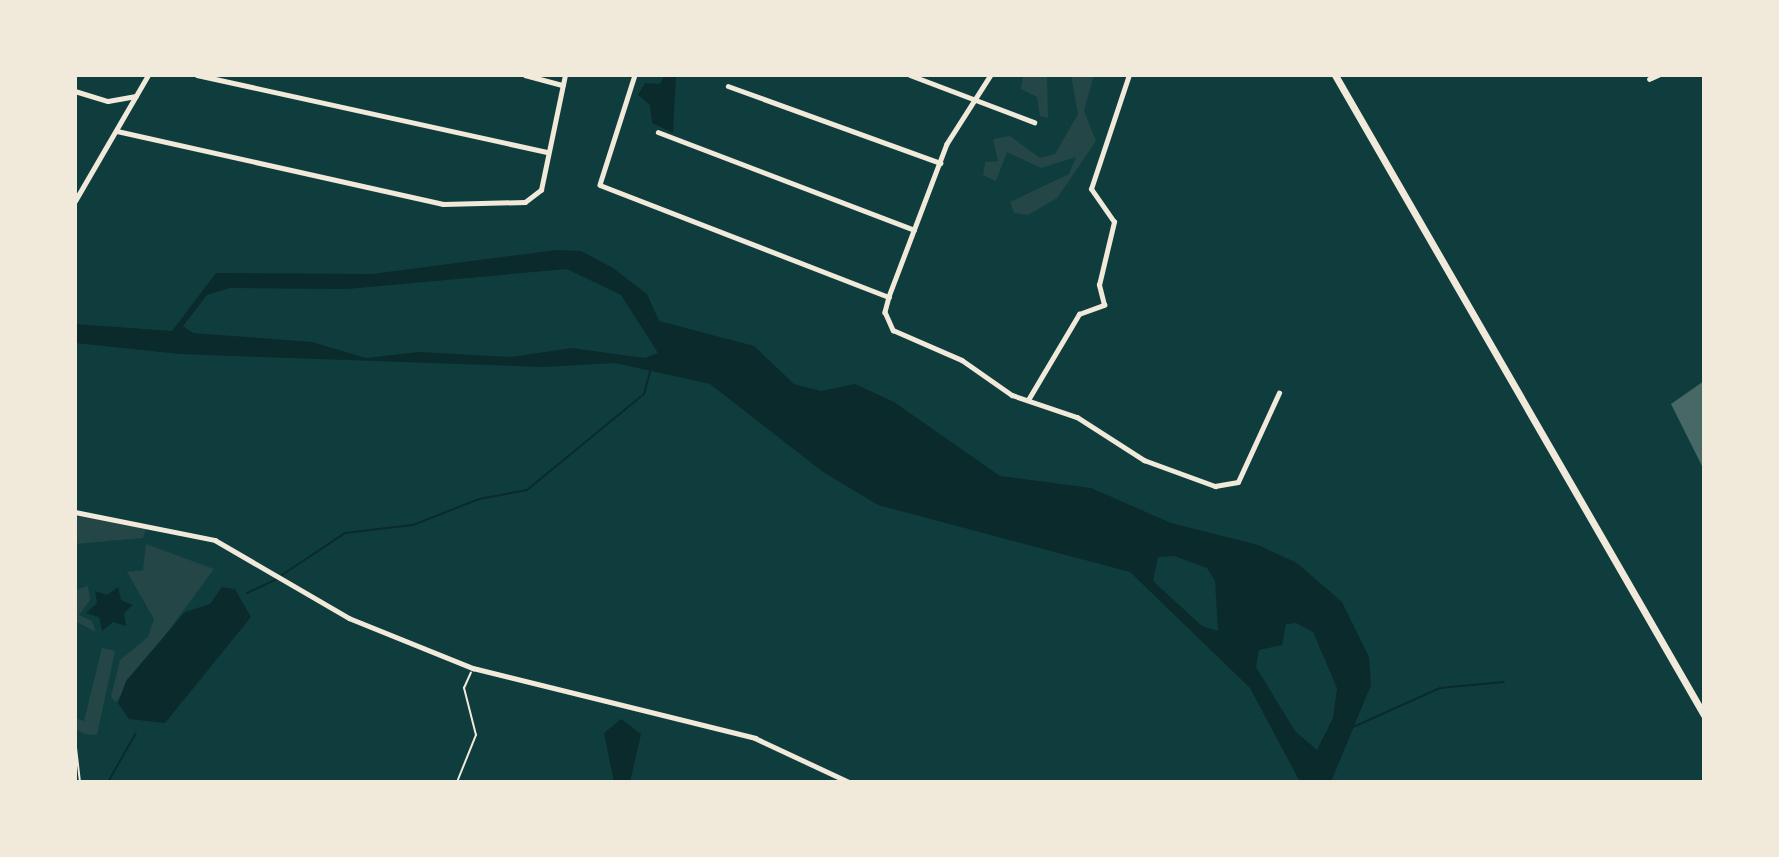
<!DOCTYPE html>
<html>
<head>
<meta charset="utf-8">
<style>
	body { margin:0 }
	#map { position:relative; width:1779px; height:857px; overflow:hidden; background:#0f3d3e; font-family:"Source Sans 3",sans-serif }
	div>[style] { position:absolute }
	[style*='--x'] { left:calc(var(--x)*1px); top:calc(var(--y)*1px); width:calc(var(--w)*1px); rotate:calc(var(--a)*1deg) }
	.green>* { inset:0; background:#244646 }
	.water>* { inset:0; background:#0a2a2b }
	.stream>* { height:2px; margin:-1px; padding:0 1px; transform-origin:1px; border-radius:1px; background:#0a2a2b }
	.building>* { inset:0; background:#486865 }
	.path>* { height:2px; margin:-1px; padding:0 1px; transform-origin:1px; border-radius:1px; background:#f1e9da }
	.service>* { height:2px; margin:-1px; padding:0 1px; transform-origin:1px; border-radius:1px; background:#f1e9da }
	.minor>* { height:4.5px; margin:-2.25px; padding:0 2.25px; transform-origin:2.25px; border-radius:2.25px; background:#f1e9da }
	.primary>* { height:7px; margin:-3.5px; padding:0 3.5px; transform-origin:3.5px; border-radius:3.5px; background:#f1e9da }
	span { translate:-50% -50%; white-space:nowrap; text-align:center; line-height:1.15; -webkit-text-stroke:7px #f1e9da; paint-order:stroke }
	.frame { position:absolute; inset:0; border:77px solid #f1e9da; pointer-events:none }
</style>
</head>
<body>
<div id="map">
	<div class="green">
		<i style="clip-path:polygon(1023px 75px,1047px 75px,1048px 118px,1040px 116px,1037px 97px,1021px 89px)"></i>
		<i style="clip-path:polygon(1071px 75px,1094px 75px,1084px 111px,1096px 141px,1057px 198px,1028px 215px,1014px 213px,1010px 202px,1069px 174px,1076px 157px,1041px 168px,1007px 152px,996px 181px,983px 175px,985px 162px,998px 161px,993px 139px,1010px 136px,1040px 158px,1055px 154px,1078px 114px)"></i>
		<i style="clip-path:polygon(75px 516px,90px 518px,147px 527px,143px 538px,75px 544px)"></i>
		<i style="clip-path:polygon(146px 544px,214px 569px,116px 702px,111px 697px,120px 660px,148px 637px,154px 619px,127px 572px,143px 570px)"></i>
		<i style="clip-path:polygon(88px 586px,90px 600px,79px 615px,92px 621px,96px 632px,75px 621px,75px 590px)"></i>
		<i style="clip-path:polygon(102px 648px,115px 651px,97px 735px,85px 734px,75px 729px,75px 718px,84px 721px)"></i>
	</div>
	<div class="water">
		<i style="clip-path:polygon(665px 75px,676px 75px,673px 133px,652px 123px,650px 105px,638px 95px,645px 83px,660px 84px)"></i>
		<i style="clip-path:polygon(evenodd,557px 250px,581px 251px,613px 268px,647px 294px,659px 321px,754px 346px,794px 384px,821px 391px,855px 384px,894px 402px,1000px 476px,1091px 488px,1171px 523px,1258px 545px,1297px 563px,1342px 602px,1369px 657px,1371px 685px,1331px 782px,1300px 782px,1250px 688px,1130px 572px,878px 505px,823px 472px,710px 384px,615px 363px,543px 367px,180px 354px,75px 343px,75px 324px,172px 331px,216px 273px,372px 274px,557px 250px,567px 269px,621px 295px,658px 353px,644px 358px,572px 348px,511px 357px,419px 352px,366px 358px,312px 342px,193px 333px,183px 326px,207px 295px,230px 288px,347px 289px,567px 269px,557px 250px,1174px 556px,1207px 568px,1215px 581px,1218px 631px,1202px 626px,1153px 581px,1158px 557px,1174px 556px,557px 250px,1296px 623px,1313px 632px,1337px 688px,1333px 718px,1317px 750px,1295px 731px,1256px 667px,1259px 650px,1282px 645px,1286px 624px,1296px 623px)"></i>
		<i style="clip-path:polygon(118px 587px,121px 600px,133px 605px,124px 613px,126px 626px,113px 622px,102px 631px,99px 617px,86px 613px,97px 603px,95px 591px,107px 595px)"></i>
		<i style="clip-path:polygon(222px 587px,235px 589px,251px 617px,165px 723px,129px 719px,118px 703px,126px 681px,185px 612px,210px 604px)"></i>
		<i style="clip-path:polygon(621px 719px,641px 734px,630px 782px,614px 782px,604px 733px)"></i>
	</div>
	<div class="stream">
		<i style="--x:282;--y:575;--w:76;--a:-33.7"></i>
		<i style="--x:345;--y:533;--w:68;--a:-6.7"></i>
		<i style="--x:413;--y:525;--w:71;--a:-21.5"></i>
		<i style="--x:479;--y:499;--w:49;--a:-10.6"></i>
		<i style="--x:527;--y:490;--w:151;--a:-39.4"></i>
		<i style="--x:644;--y:394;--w:28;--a:-75"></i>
		<i style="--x:247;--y:593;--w:33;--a:-25"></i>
		<i style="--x:1353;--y:727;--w:95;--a:-24.1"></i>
		<i style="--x:1440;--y:688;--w:64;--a:-5.4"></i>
		<i style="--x:108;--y:782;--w:56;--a:-60.3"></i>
	</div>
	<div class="building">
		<i style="clip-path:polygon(1704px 381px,1704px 470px,1671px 404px)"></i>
	</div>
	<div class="path">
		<i style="--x:457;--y:782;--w:51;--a:-68"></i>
		<i style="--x:476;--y:735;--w:49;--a:-104.3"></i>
		<i style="--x:464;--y:688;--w:17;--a:-66"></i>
	</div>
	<div class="service">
		<i style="--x:75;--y:739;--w:43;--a:83.4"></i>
	</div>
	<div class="minor">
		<i style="--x:197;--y:75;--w:358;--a:12.4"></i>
		<i style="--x:525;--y:75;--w:39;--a:15"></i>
		<i style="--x:635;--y:75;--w:115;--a:107.7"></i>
		<i style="--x:600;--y:185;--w:310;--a:21.2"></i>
		<i style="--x:910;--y:75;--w:133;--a:20.8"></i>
		<i style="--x:991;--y:75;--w:82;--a:122.5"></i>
		<i style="--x:947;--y:144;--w:164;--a:110.8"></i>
		<i style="--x:889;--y:297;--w:16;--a:105"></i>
		<i style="--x:885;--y:312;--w:20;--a:66"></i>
		<i style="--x:893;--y:330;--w:75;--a:23.5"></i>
		<i style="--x:962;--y:360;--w:61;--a:35"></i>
		<i style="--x:1012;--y:395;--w:69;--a:18.7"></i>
		<i style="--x:1077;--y:417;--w:80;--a:32.7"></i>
		<i style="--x:1144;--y:460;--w:76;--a:20.1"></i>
		<i style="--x:1215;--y:486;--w:23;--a:-10"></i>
		<i style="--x:1238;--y:482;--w:98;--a:-65.3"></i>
		<i style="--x:1649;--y:79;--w:10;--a:-24"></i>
		<i style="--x:728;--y:86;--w:226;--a:19.9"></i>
		<i style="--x:75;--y:91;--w:34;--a:17"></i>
		<i style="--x:108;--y:101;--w:28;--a:-10"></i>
		<i style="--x:117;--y:131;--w:334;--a:12.6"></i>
		<i style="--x:443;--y:204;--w:82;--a:-1.4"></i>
		<i style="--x:525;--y:202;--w:20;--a:-37"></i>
		<i style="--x:541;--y:190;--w:117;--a:-78.2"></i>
		<i style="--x:658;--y:132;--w:274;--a:20.9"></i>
		<i style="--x:75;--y:201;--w:146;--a:-59.9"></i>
		<i style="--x:1028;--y:400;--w:100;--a:-59.3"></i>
		<i style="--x:1079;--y:314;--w:27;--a:-20"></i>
		<i style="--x:1104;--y:305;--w:21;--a:-104"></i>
		<i style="--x:1099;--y:285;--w:65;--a:-76.6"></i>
		<i style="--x:1114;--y:222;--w:40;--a:-124.9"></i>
		<i style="--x:1091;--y:189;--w:120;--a:-71.6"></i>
		<i style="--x:75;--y:512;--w:143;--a:11.3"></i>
		<i style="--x:215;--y:540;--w:155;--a:30.2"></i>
		<i style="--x:349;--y:618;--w:134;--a:22"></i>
		<i style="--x:473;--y:668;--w:291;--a:13.9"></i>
		<i style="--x:755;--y:738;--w:104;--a:25.1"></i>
	</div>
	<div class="primary">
		<i style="--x:1335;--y:75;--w:739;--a:60.03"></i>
	</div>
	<div class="frame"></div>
</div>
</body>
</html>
